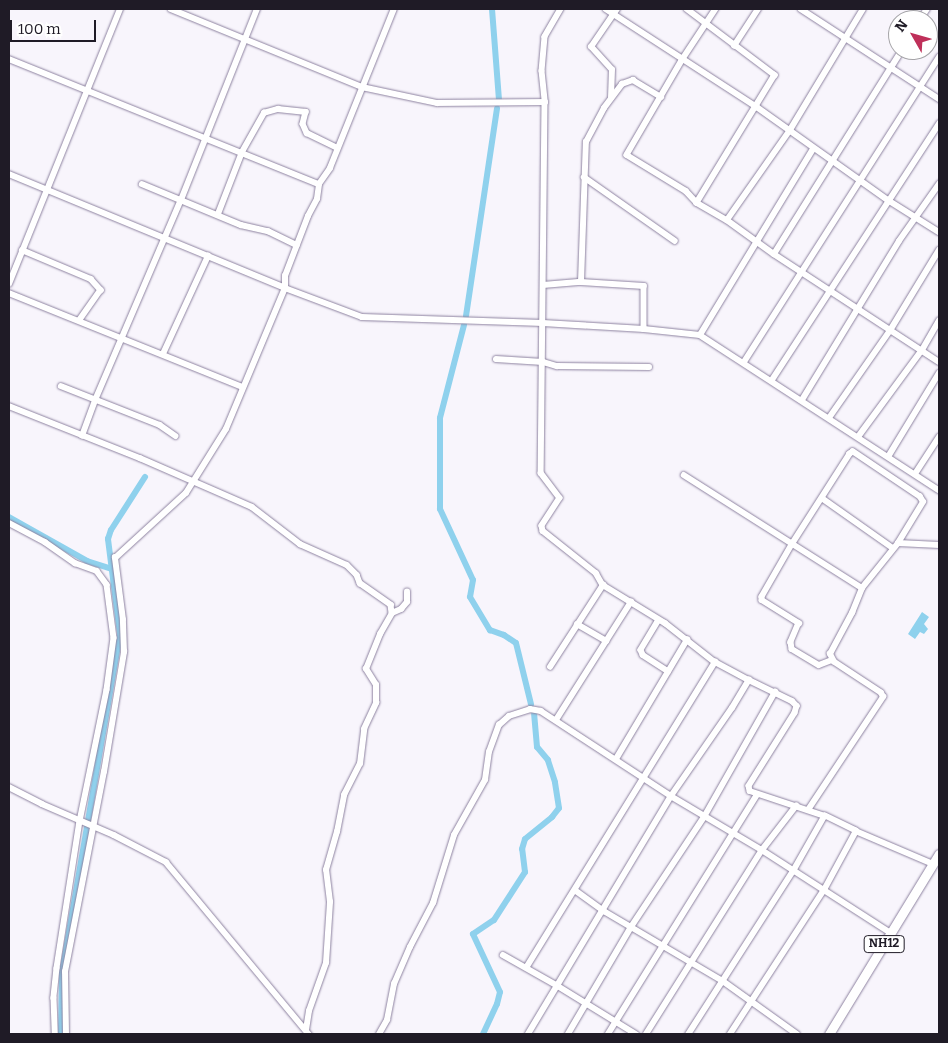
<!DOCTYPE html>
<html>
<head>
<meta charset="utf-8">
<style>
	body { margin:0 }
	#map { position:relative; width:948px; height:1043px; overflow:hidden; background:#f8f5fc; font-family:Bitter,serif }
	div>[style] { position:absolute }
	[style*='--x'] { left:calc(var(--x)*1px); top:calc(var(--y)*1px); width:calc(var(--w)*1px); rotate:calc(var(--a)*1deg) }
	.water>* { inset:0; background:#8fd1ed }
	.canal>* { height:6px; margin:-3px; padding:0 3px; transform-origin:3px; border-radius:3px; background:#8fd1ed }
	.roads { filter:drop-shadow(0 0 1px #8d82a0) drop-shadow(0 0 1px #8d82a0) }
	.minor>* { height:5.5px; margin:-2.75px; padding:0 2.75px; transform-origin:2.75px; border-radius:2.75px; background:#fff }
	.trunk>* { height:9px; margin:-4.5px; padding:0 4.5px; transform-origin:4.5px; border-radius:4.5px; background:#fff }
	span { translate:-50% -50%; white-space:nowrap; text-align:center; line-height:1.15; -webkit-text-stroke:4.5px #fff; paint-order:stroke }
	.shield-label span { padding:1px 4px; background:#fff; border:1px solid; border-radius:4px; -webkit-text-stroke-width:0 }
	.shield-label { font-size:12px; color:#1f1b26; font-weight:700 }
	.frame { position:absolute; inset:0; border:10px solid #1f1b26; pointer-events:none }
	.north { position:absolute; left:888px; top:10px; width:50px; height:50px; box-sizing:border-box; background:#fff; border:1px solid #a5a4a8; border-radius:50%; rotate:308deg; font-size:14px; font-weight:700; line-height:20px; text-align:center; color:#1f1b26 }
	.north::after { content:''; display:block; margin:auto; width:18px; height:22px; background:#bf305a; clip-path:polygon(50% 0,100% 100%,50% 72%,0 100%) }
	.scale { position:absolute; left:10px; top:20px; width:86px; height:22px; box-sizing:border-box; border:2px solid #1f1b26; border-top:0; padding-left:6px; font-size:15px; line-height:18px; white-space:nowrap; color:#1f1b26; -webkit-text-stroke:4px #fff; paint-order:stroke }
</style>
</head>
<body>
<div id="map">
	<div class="water">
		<i style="clip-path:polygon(922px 612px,929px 617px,924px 624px,928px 629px,924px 634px,920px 632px,915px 639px,908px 634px)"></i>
	</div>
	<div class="canal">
		<i style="--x:492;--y:9;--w:90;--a:85.6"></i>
		<i style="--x:466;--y:316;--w:210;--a:-81.5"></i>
		<i style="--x:464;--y:325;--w:96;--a:104.5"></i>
		<i style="--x:440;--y:418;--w:91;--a:90"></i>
		<i style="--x:440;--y:509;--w:78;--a:65.1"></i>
		<i style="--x:473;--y:580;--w:17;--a:100"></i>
		<i style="--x:470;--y:597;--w:39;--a:59"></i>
		<i style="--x:490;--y:630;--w:15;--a:20"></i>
		<i style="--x:504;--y:635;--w:14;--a:34"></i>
		<i style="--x:516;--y:643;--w:63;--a:76.2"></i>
		<i style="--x:9;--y:517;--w:90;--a:29.4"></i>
		<i style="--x:87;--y:561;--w:25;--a:18"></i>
		<i style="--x:61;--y:1034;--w:61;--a:-89.1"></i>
		<i style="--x:62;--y:973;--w:344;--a:-80.3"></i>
		<i style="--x:120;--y:634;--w:96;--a:-97.2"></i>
		<i style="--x:108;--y:539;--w:9;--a:-72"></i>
		<i style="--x:111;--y:530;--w:63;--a:-57.3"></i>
		<i style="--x:483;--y:1034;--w:33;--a:-65"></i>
		<i style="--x:497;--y:1004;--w:12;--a:-76"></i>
		<i style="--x:500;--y:992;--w:64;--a:-115"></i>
		<i style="--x:473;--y:934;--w:25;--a:-34"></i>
		<i style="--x:494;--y:920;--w:57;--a:-57.1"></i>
		<i style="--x:525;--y:872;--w:23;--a:-97"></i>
		<i style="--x:522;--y:849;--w:10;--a:-73"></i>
		<i style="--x:525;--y:839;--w:35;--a:-39"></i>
		<i style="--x:552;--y:817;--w:11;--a:-52"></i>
		<i style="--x:559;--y:808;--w:26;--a:-99"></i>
		<i style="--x:555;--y:782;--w:23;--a:-108"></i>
		<i style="--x:548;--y:760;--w:17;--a:-130"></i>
		<i style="--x:537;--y:747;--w:33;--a:-95"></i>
	</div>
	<div class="roads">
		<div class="minor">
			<i style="--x:171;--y:9;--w:206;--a:22.2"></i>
			<i style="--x:362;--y:87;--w:77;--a:12"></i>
			<i style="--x:437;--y:103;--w:108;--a:-0.5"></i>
			<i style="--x:561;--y:9;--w:32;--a:120"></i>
			<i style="--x:545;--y:37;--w:34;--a:95"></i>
			<i style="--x:542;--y:71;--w:31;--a:84"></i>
			<i style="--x:545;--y:102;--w:371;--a:90.6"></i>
			<i style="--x:541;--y:473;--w:31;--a:53"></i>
			<i style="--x:560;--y:498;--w:33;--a:123"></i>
			<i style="--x:542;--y:526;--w:5;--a:79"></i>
			<i style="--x:543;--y:531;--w:68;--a:38.4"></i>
			<i style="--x:596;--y:573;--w:14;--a:60"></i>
			<i style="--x:603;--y:585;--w:73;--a:31.5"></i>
			<i style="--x:665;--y:623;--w:63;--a:38"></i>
			<i style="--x:715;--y:662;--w:38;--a:28"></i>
			<i style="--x:606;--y:9;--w:180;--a:33"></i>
			<i style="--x:757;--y:107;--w:161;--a:35.4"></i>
			<i style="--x:888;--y:200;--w:60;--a:32.1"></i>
			<i style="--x:687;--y:9;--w:110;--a:36.9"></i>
			<i style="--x:775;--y:75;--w:150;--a:121.4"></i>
			<i style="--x:716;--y:9;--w:60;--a:123.4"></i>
			<i style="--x:683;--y:59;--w:111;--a:120.3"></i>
			<i style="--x:627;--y:155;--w:69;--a:31.4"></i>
			<i style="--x:686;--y:191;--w:16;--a:47"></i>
			<i style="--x:697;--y:203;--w:34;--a:30"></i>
			<i style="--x:727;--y:220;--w:58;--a:35.9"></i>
			<i style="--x:774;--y:254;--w:197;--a:33.2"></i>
			<i style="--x:801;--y:9;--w:165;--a:33.1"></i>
			<i style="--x:920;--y:20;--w:13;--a:-58"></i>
			<i style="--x:734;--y:46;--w:44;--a:-57"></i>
			<i style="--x:9;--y:59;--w:334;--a:22"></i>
			<i style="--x:611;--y:98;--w:28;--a:-88"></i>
			<i style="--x:612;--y:70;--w:31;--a:-132"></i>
			<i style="--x:591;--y:47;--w:46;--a:-55.6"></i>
			<i style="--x:9;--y:174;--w:299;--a:22.4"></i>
			<i style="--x:285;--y:288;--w:82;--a:20.6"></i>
			<i style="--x:362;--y:317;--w:181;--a:1.9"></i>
			<i style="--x:543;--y:323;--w:101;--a:3.4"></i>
			<i style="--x:644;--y:329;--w:56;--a:6.1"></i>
			<i style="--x:700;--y:335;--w:285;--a:33"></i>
			<i style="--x:584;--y:177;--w:111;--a:35.1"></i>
			<i style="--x:142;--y:184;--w:107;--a:22.5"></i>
			<i style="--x:241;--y:225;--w:28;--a:13"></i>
			<i style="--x:268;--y:231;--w:32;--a:26"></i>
			<i style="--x:218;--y:214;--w:66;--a:-68.8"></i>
			<i style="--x:242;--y:152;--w:45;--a:-60.6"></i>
			<i style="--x:264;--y:113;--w:15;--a:-16"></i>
			<i style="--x:278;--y:109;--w:28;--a:6"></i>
			<i style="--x:306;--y:112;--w:12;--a:104"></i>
			<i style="--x:303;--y:124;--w:10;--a:66"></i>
			<i style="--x:307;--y:133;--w:34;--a:26"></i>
			<i style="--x:727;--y:220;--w:110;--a:-55"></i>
			<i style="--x:790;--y:130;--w:141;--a:-58.9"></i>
			<i style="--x:22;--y:250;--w:75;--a:22.8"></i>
			<i style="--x:91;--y:279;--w:15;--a:48"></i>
			<i style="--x:101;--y:290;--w:37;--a:125"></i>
			<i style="--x:774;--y:254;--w:241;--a:-57.9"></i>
			<i style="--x:581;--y:282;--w:140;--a:-88"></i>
			<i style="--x:586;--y:142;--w:38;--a:-62"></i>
			<i style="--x:604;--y:108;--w:30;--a:-53"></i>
			<i style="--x:622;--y:84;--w:12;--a:-20"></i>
			<i style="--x:633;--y:80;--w:33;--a:31"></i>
			<i style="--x:9;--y:284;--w:297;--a:-68"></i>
			<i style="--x:543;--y:285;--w:38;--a:-5"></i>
			<i style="--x:581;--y:282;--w:63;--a:3.6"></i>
			<i style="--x:644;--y:286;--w:43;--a:90"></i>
			<i style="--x:9;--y:293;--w:252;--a:21.9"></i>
			<i style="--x:700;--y:335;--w:218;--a:-58.7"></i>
			<i style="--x:163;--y:354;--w:108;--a:-65.3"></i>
			<i style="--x:496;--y:359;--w:47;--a:3.7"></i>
			<i style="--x:543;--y:362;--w:15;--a:16"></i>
			<i style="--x:557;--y:366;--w:92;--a:0.6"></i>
			<i style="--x:744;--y:362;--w:362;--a:-57.4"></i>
			<i style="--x:772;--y:380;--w:306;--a:-56.9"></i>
			<i style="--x:61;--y:386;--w:106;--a:21.5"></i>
			<i style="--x:160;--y:425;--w:19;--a:35"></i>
			<i style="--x:802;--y:400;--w:186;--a:-58.6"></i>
			<i style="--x:899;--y:241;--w:70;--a:-54.9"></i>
			<i style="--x:9;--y:406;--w:141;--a:21.7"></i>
			<i style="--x:140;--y:458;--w:122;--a:23.6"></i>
			<i style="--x:252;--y:507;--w:61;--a:37.6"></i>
			<i style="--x:300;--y:544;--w:51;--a:24.1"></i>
			<i style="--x:347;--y:565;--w:14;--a:45"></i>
			<i style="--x:357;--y:575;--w:9;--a:69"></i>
			<i style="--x:360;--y:583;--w:38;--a:35"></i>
			<i style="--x:391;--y:605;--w:8;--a:83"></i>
			<i style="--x:829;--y:418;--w:108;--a:-55.1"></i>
			<i style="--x:891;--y:329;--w:92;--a:-58.7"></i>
			<i style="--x:82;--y:436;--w:40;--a:-69.8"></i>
			<i style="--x:96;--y:398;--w:215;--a:-66.8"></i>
			<i style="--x:181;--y:200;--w:206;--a:-68.3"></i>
			<i style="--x:858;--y:437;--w:108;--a:-53.7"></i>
			<i style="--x:922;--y:350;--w:34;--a:-60"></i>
			<i style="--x:888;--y:457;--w:98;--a:-58.7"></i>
			<i style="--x:915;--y:474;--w:44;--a:-57"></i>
			<i style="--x:684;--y:475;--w:211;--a:32.4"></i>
			<i style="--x:822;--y:498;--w:87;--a:35.2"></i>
			<i style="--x:9;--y:523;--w:41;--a:27.8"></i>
			<i style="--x:45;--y:542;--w:37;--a:35"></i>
			<i style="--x:75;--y:563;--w:23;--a:20"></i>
			<i style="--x:97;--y:571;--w:17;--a:54"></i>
			<i style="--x:107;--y:585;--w:53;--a:82.5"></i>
			<i style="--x:114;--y:638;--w:52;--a:97.7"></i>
			<i style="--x:107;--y:690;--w:134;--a:101.6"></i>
			<i style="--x:80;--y:821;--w:149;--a:98.9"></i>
			<i style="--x:57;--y:968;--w:30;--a:96"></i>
			<i style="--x:54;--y:998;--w:36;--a:88"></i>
			<i style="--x:898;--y:543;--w:41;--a:2.8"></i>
			<i style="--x:659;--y:620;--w:35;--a:121"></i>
			<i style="--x:641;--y:650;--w:5;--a:68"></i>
			<i style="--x:643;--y:655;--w:30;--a:33"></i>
			<i style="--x:577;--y:624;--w:34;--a:30"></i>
			<i style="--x:550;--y:667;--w:98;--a:-57.1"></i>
			<i style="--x:556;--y:720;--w:140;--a:-57.6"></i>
			<i style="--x:616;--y:759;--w:139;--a:-59.2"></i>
			<i style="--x:9;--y:787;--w:37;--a:27"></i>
			<i style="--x:42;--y:804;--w:78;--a:23.3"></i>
			<i style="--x:114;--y:835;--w:59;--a:27.4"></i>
			<i style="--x:166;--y:862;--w:224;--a:50.3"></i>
			<i style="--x:808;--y:810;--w:136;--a:-56.4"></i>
			<i style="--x:883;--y:697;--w:4;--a:-117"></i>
			<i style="--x:881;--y:693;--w:56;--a:-146.6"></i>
			<i style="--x:834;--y:662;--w:9;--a:-117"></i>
			<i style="--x:830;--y:654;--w:47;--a:-61.8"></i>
			<i style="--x:852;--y:613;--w:27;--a:-68"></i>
			<i style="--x:862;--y:588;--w:58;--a:-51.3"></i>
			<i style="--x:898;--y:543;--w:48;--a:-58.6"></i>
			<i style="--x:923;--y:502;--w:6;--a:-121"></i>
			<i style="--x:920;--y:497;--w:81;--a:-146.1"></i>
			<i style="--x:853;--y:452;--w:4;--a:146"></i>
			<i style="--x:850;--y:454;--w:106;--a:122.6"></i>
			<i style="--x:793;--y:543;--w:62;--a:119.9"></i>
			<i style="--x:762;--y:597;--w:3;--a:90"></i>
			<i style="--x:762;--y:600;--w:44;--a:31.9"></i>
			<i style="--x:799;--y:623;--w:21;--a:113"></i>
			<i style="--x:791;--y:642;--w:7;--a:82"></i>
			<i style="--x:792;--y:649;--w:31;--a:31"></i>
			<i style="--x:819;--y:665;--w:14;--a:-21"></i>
			<i style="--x:856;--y:831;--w:84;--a:23.2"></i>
			<i style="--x:575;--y:890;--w:36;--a:36"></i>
			<i style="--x:604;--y:911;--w:138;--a:30.5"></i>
			<i style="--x:723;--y:981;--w:91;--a:35.6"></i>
			<i style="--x:503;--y:955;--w:63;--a:29.4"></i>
			<i style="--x:558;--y:986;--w:92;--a:31.6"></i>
			<i style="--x:526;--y:968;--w:360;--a:-58.3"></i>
			<i style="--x:306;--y:1030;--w:19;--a:-81"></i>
			<i style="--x:309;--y:1011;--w:51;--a:-70.5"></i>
			<i style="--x:326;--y:963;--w:61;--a:-86.2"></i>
			<i style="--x:330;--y:902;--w:32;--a:-97"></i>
			<i style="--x:326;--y:870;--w:40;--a:-74"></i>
			<i style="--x:337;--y:832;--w:38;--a:-79"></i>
			<i style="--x:344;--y:795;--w:35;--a:-63"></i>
			<i style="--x:360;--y:764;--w:35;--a:-83"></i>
			<i style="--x:364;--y:729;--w:29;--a:-65"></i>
			<i style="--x:376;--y:703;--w:18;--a:-90"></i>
			<i style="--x:376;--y:685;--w:19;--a:-122"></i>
			<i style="--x:366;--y:669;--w:38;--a:-68"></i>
			<i style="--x:380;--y:634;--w:24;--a:-60"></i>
			<i style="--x:392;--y:613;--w:10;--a:-24"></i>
			<i style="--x:401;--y:609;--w:9;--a:-49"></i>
			<i style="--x:407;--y:602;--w:10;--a:-90"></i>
			<i style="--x:66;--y:1034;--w:62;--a:-90.9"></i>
			<i style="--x:65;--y:972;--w:204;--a:-79"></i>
			<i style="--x:104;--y:772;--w:122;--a:-80.5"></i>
			<i style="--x:124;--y:652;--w:32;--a:-92"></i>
			<i style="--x:123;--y:620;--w:63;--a:-97.4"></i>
			<i style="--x:115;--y:558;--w:96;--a:-42.5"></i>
			<i style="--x:186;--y:493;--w:75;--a:-58"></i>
			<i style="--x:226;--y:429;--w:153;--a:-67.3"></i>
			<i style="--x:285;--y:288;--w:12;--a:-90"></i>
			<i style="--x:285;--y:276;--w:64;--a:-69"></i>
			<i style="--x:308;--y:216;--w:19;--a:-62"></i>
			<i style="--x:317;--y:199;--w:15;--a:-82"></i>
			<i style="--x:319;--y:184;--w:19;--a:-55"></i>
			<i style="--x:330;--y:168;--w:171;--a:-68.1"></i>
			<i style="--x:379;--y:1034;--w:16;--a:-60"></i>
			<i style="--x:387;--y:1020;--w:37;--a:-79"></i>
			<i style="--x:394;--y:984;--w:40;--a:-66.6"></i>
			<i style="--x:410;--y:947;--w:50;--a:-62.4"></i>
			<i style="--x:433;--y:903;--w:71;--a:-72.8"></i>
			<i style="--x:454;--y:835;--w:63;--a:-60.6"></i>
			<i style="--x:485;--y:780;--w:28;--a:-82"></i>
			<i style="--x:489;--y:752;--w:29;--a:-70"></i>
			<i style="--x:499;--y:725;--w:13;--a:-42"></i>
			<i style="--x:509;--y:716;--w:22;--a:-18"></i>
			<i style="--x:530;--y:709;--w:11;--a:10"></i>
			<i style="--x:541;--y:711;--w:155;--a:33.2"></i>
			<i style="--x:671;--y:796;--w:106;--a:30.7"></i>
			<i style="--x:762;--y:850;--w:153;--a:32.8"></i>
			<i style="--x:528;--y:1034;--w:278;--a:-59"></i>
			<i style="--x:671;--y:796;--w:107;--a:-55.3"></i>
			<i style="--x:732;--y:708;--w:33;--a:-59"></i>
			<i style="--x:749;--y:680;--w:48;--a:26"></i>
			<i style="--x:792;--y:701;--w:7;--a:45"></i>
			<i style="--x:797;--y:706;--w:7;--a:106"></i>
			<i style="--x:795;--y:713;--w:86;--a:122.2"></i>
			<i style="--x:749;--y:786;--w:5;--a:79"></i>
			<i style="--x:750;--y:791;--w:79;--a:18.4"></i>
			<i style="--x:825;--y:816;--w:64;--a:119.7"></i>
			<i style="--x:793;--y:872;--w:193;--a:122.7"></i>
			<i style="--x:568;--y:1034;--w:124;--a:-59.5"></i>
			<i style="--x:631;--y:927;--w:132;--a:-56.4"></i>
			<i style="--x:704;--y:817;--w:144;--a:-60.4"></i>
			<i style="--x:608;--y:1034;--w:282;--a:-58.1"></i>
			<i style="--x:646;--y:1034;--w:218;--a:-57.8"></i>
			<i style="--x:762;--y:850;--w:56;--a:-52.3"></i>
			<i style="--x:730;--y:1034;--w:172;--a:-56.9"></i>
			<i style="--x:824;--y:890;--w:67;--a:-61.5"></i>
			<i style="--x:856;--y:831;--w:34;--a:-154"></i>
		</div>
		<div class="trunk">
			<i style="--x:829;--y:1034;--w:211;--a:-58.6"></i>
		</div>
	</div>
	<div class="shield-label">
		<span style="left:884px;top:944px">NH12</span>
	</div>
	<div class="frame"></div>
	<div class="north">N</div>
	<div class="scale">100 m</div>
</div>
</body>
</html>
